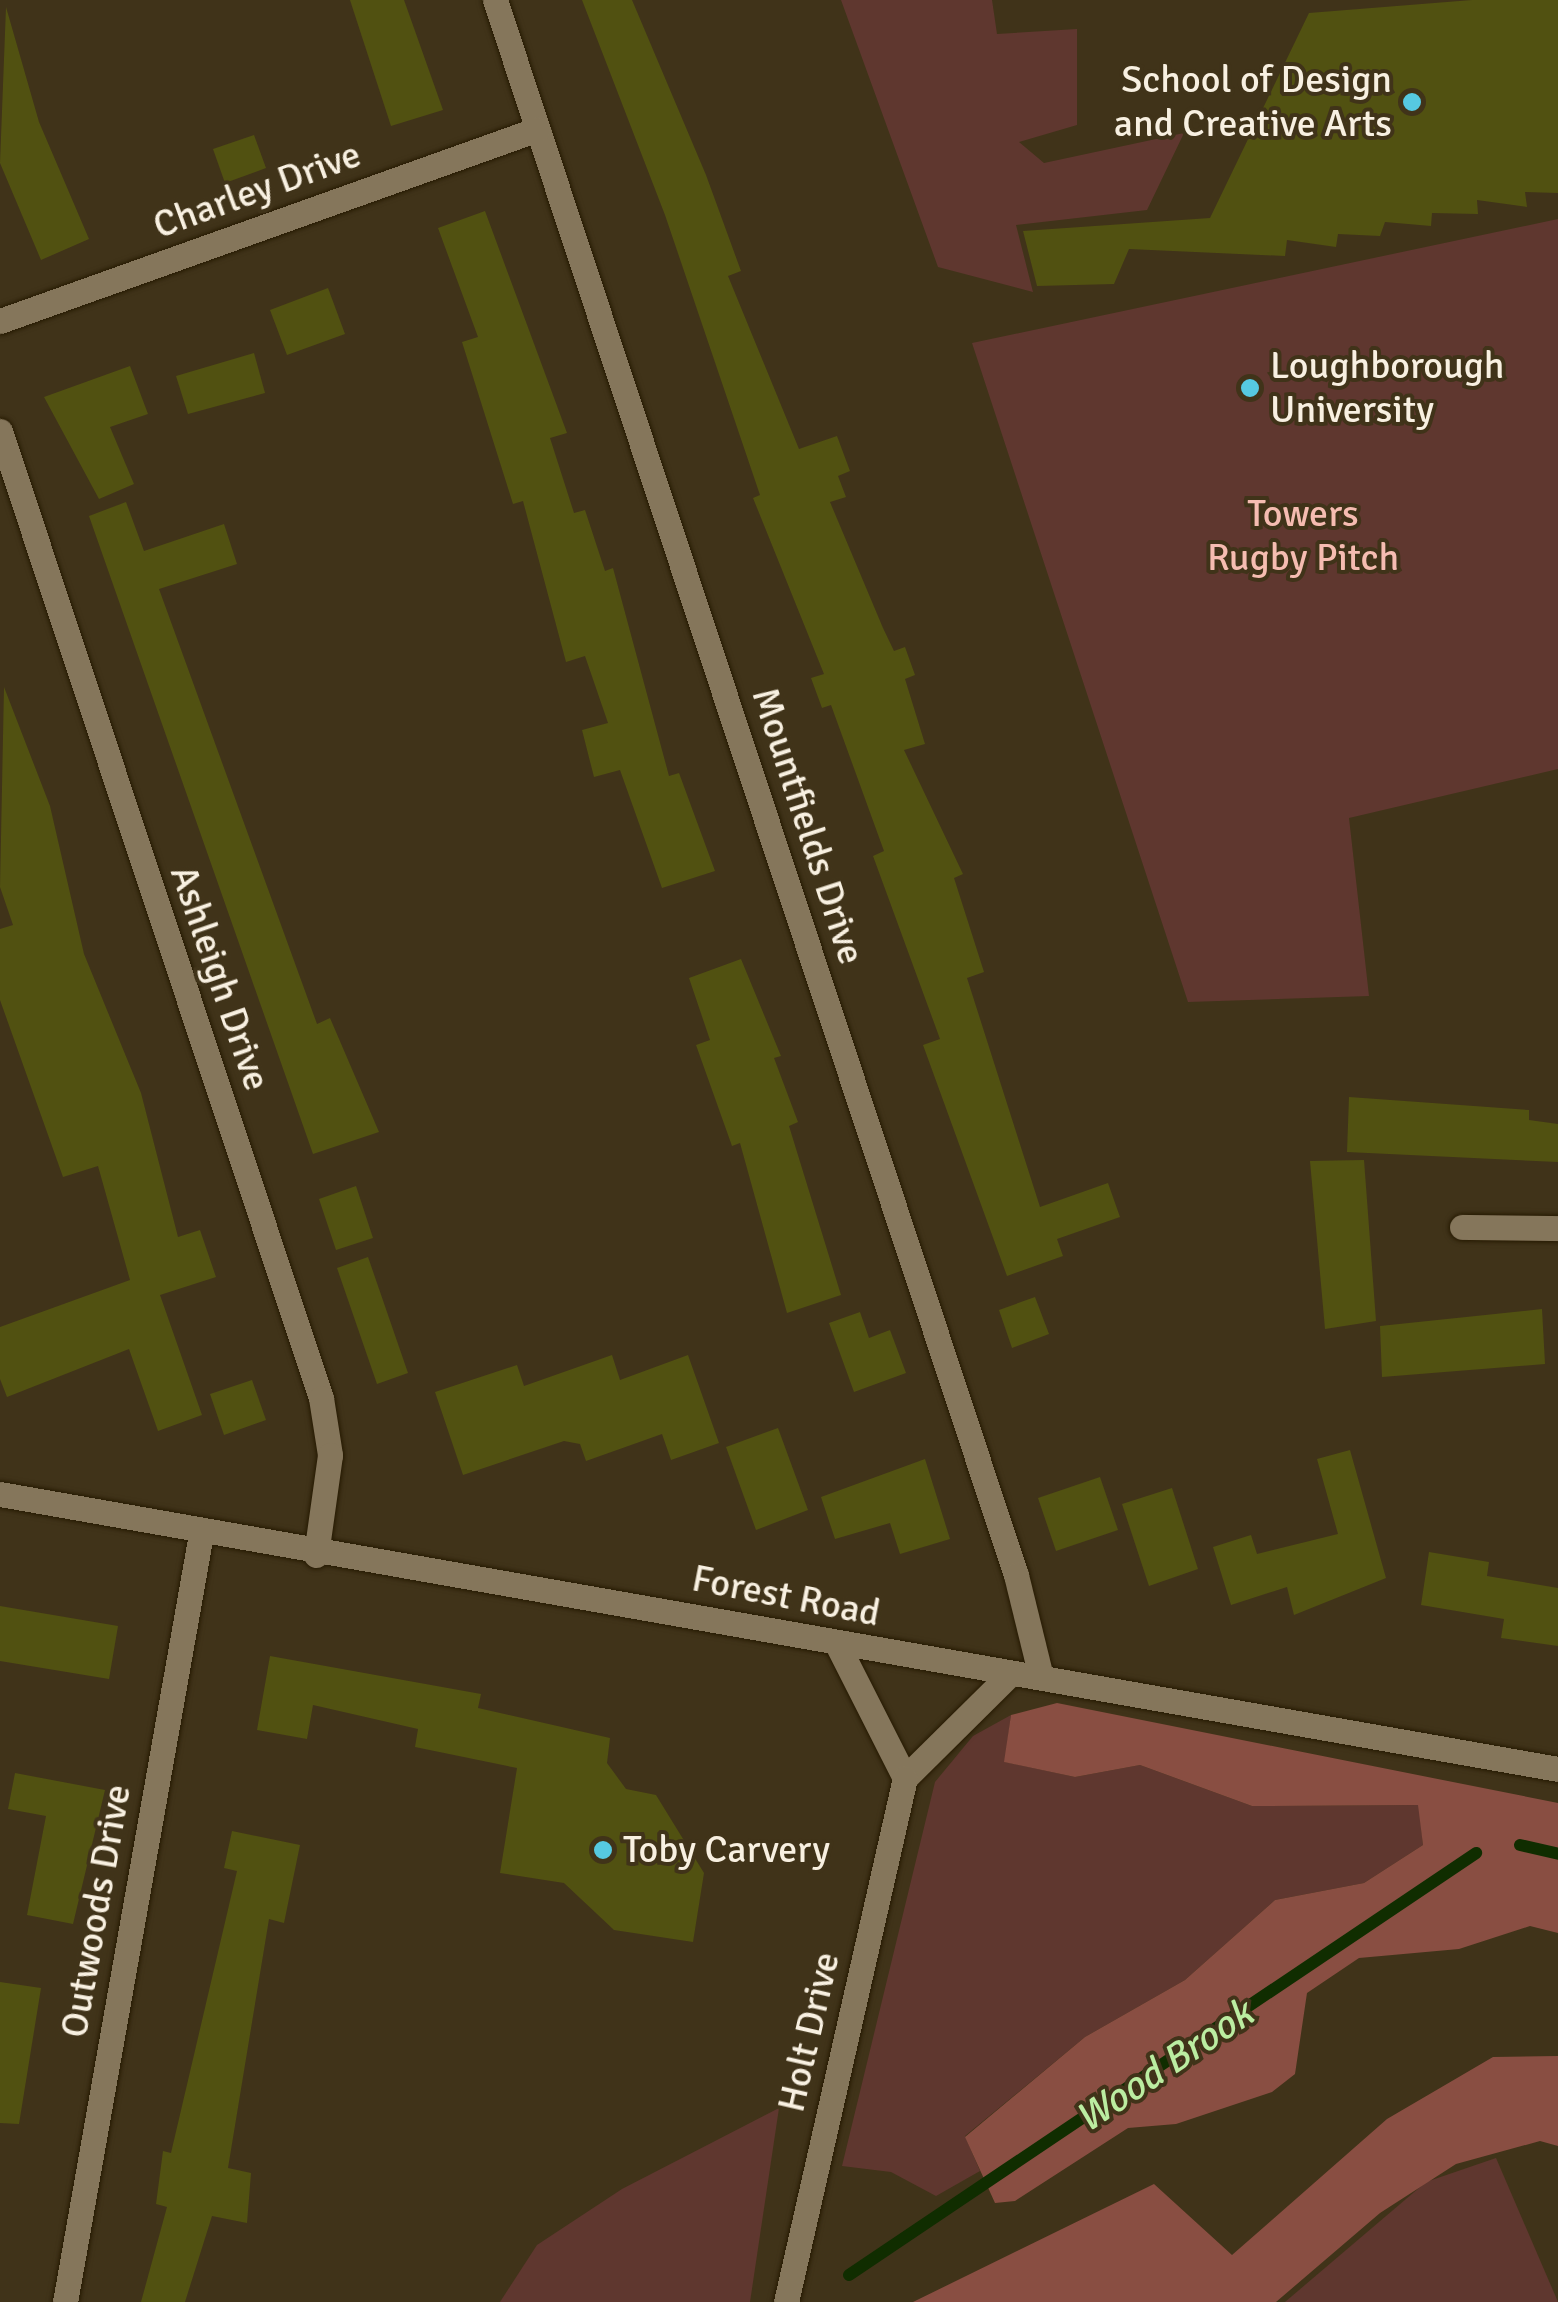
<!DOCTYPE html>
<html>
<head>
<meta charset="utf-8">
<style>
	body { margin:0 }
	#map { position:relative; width:1558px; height:2302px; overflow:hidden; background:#403319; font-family:Signika,sans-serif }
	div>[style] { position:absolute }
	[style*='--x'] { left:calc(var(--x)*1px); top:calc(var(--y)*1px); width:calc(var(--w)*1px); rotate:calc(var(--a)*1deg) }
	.green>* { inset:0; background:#5f372f }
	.forest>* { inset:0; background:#894e42 }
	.stream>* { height:12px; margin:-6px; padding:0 6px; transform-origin:6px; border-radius:6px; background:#102d00 }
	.building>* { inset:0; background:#515111 }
	.roads { filter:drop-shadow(0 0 2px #261a02) drop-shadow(0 0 2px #261a02) }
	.street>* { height:25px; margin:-12.5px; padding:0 12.5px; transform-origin:12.5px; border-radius:12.5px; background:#85765b }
	.secondary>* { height:25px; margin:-12.5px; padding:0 12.5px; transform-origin:12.5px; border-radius:12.5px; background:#85765b }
	.dots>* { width:28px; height:28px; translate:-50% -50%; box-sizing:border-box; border:5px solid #403319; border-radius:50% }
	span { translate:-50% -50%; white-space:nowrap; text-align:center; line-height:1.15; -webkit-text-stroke:8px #403319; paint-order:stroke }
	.poi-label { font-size:38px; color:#f8f0e1 }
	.right { translate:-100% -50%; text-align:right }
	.left { translate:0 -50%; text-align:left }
	.street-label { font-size:38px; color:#f8f0e1 }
	.park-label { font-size:38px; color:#f5bcb1 }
	.water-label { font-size:40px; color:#bbeda1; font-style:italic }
</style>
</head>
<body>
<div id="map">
	<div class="green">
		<i style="clip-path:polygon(841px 0,992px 0,997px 34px,1077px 29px,1077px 125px,1019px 142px,1044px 163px,1184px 133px,1147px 210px,1016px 225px,1033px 292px,938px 267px)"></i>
		<i style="clip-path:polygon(1558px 219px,1558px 769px,1349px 818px,1369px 996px,1188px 1002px,972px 343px)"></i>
		<i style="clip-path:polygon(1011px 1715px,1005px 1762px,1075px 1777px,1140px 1765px,1252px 1806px,1419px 1805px,1423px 1845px,1364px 1883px,1275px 1900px,1185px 1980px,1085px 2037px,965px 2136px,980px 2171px,936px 2196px,891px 2172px,842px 2166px,935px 1782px,973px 1736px)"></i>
		<i style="clip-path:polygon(779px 2108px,750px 2302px,500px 2302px,537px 2245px,622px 2189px)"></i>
		<i style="clip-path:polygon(1496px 2158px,1558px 2302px,1285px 2302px,1426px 2182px)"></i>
	</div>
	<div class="forest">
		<i style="clip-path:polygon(1057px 1703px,1558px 1803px,1558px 1933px,1530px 1926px,1459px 1949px,1359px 1958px,1307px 1993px,1295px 2074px,1272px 2092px,1176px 2124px,1128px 2128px,1015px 2201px,995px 2203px,965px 2137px,1085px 2037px,1185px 1980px,1275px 1900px,1364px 1883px,1423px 1845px,1418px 1805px,1252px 1806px,1140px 1765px,1075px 1777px,1004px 1762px,1011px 1715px)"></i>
		<i style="clip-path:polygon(1558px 2056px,1558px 2146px,1540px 2141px,1456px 2164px,1380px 2213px,1276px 2302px,913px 2302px,1154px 2184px,1232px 2255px,1387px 2119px,1493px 2057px)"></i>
	</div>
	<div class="stream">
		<i style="--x:1520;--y:1845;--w:39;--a:13"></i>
		<i style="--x:849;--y:2275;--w:756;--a:-33.94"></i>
	</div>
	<div class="building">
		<i style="clip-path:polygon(350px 0,404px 0,443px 110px,391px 126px)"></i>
		<i style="clip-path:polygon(582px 0,632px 0,706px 175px,741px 271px,728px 276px,799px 449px,837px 436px,850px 471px,838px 476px,846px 497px,830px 502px,883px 628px,894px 651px,905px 647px,915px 675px,905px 679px,925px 744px,904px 750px,963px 874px,954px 878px,984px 972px,967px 978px,1040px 1207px,1108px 1183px,1120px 1217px,1057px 1239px,1063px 1256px,1007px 1276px,923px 1045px,940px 1039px,873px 856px,884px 851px,831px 705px,822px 708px,811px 678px,824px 674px,753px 498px,760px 495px,665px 215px)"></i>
		<i style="clip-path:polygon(1472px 0,1558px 0,1558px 193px,1525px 192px,1527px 207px,1477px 200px,1478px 214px,1432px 213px,1431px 226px,1385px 222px,1380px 236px,1338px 234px,1336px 247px,1287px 240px,1285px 256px,1129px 249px,1114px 284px,1037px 286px,1023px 231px,1210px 218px,1309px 13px)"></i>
		<i style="clip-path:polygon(6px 7px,39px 122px,89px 239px,41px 260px,0 163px)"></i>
		<i style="clip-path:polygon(254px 135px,266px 168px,225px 183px,213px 149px)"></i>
		<i style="clip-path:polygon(485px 211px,567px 433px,550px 438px,574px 513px,585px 510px,605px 571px,613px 568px,669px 776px,679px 773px,715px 871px,662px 888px,620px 770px,594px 777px,582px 730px,608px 723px,585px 656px,566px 662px,523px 501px,513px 504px,462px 342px,478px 337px,438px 228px)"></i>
		<i style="clip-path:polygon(328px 288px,345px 334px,287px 355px,270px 310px)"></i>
		<i style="clip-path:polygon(254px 353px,265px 393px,188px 414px,176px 376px)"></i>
		<i style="clip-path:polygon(130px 366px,148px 414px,110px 427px,134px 484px,99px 499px,44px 397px)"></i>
		<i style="clip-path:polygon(126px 502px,144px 551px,224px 524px,237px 564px,159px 589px,317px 1024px,330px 1018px,379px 1132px,313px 1154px,89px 516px)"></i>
		<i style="clip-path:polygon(4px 687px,50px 806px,84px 954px,141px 1093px,178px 1237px,200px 1230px,216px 1277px,160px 1295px,202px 1415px,158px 1431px,129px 1349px,7px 1397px,0 1379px,0 1327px,130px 1280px,98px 1166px,63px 1177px,0 1000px,0 929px,13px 925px,0 887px)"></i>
		<i style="clip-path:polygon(741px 959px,781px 1056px,774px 1058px,798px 1122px,789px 1126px,841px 1295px,787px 1313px,740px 1143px,732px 1146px,696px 1045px,710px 1040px,689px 978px)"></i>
		<i style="clip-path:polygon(1349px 1097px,1529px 1110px,1529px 1120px,1558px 1124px,1558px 1162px,1347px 1152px)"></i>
		<i style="clip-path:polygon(1364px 1160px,1376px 1321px,1325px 1329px,1310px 1161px)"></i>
		<i style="clip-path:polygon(356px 1186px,373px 1238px,336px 1250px,319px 1199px)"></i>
		<i style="clip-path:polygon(368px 1257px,408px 1373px,377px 1384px,337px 1268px)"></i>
		<i style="clip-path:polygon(1035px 1297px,1049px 1334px,1012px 1348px,999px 1310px)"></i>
		<i style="clip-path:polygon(1542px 1309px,1545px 1364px,1382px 1377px,1380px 1326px)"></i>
		<i style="clip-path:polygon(860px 1312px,869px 1338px,890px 1330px,906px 1373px,854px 1392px,829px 1323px)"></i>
		<i style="clip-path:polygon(612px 1355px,620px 1380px,688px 1355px,719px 1443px,671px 1460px,662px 1434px,586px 1461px,580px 1444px,564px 1441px,463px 1475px,435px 1392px,517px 1365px,524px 1386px)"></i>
		<i style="clip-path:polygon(252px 1380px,266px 1420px,224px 1435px,210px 1394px)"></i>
		<i style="clip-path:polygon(778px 1428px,808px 1510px,756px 1530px,726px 1447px)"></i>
		<i style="clip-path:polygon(1350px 1450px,1386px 1578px,1294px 1615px,1287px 1587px,1231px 1605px,1213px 1547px,1251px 1535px,1257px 1554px,1338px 1534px,1317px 1459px)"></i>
		<i style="clip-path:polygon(925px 1459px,950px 1539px,900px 1554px,890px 1523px,835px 1539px,821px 1497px)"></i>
		<i style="clip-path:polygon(1100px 1477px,1118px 1530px,1056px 1551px,1038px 1498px)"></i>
		<i style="clip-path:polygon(1172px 1488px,1198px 1569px,1149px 1586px,1122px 1504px)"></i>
		<i style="clip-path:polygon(1429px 1552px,1489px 1562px,1487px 1576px,1558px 1588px,1558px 1646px,1501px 1638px,1504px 1619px,1421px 1605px)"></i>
		<i style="clip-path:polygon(0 1606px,118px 1626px,109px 1679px,0 1661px)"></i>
		<i style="clip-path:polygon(270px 1656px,481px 1694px,478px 1708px,610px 1738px,607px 1763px,626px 1789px,656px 1795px,704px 1873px,693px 1942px,614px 1930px,564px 1883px,500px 1873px,517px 1768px,415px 1747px,418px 1729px,313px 1705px,307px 1739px,257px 1730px)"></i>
		<i style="clip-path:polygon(15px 1773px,105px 1790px,73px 1924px,27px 1915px,46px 1816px,8px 1809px)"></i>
		<i style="clip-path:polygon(232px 1831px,300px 1845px,284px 1923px,269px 1919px,228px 2168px,251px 2173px,247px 2223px,212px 2216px,185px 2302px,141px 2302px,167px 2207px,156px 2204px,163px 2151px,171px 2153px,237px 1871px,224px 1868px)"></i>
		<i style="clip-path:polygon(0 1982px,41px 1988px,19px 2124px,0 2123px)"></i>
	</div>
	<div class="roads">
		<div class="street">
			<i style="--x:495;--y:0;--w:1659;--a:71.7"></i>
			<i style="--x:1016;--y:1575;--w:105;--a:76.2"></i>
			<i style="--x:0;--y:321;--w:571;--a:-19.64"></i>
			<i style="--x:0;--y:431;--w:1019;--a:71.64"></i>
			<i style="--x:321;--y:1398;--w:58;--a:81"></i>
			<i style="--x:330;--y:1455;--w:101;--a:98"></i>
			<i style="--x:1462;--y:1227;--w:96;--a:0.6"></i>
			<i style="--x:838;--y:1646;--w:148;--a:63.1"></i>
			<i style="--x:905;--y:1778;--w:149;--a:-44.7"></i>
			<i style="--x:65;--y:2302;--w:780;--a:-79.96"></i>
			<i style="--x:786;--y:2302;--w:537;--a:-77.21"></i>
		</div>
		<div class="secondary">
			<i style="--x:0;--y:1494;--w:1582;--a:10.01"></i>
		</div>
	</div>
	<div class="dots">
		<i style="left:1412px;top:102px;background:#56c9e1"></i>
		<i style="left:1250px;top:388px;background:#56c9e1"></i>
		<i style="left:603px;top:1850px;background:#56c9e1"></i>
	</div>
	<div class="poi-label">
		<span class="right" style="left:1392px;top:102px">School of Design<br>and Creative Arts</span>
		<span class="left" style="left:1270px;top:388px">Loughborough<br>University</span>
		<span class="left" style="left:623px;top:1850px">Toby Carvery</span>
	</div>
	<div class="street-label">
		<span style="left:257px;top:190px;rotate:-20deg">Charley Drive</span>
		<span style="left:808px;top:826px;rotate:72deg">Mountfields Drive</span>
		<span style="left:220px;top:978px;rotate:71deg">Ashleigh Drive</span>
		<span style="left:786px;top:1596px;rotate:11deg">Forest Road</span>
		<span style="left:96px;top:1911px;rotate:-80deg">Outwoods Drive</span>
		<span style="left:809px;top:2032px;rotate:-77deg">Holt Drive</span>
	</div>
	<div class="park-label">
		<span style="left:1303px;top:536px">Towers<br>Rugby Pitch</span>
	</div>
	<div class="water-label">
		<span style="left:1164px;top:2066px;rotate:-34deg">Wood Brook</span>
	</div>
</div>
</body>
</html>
